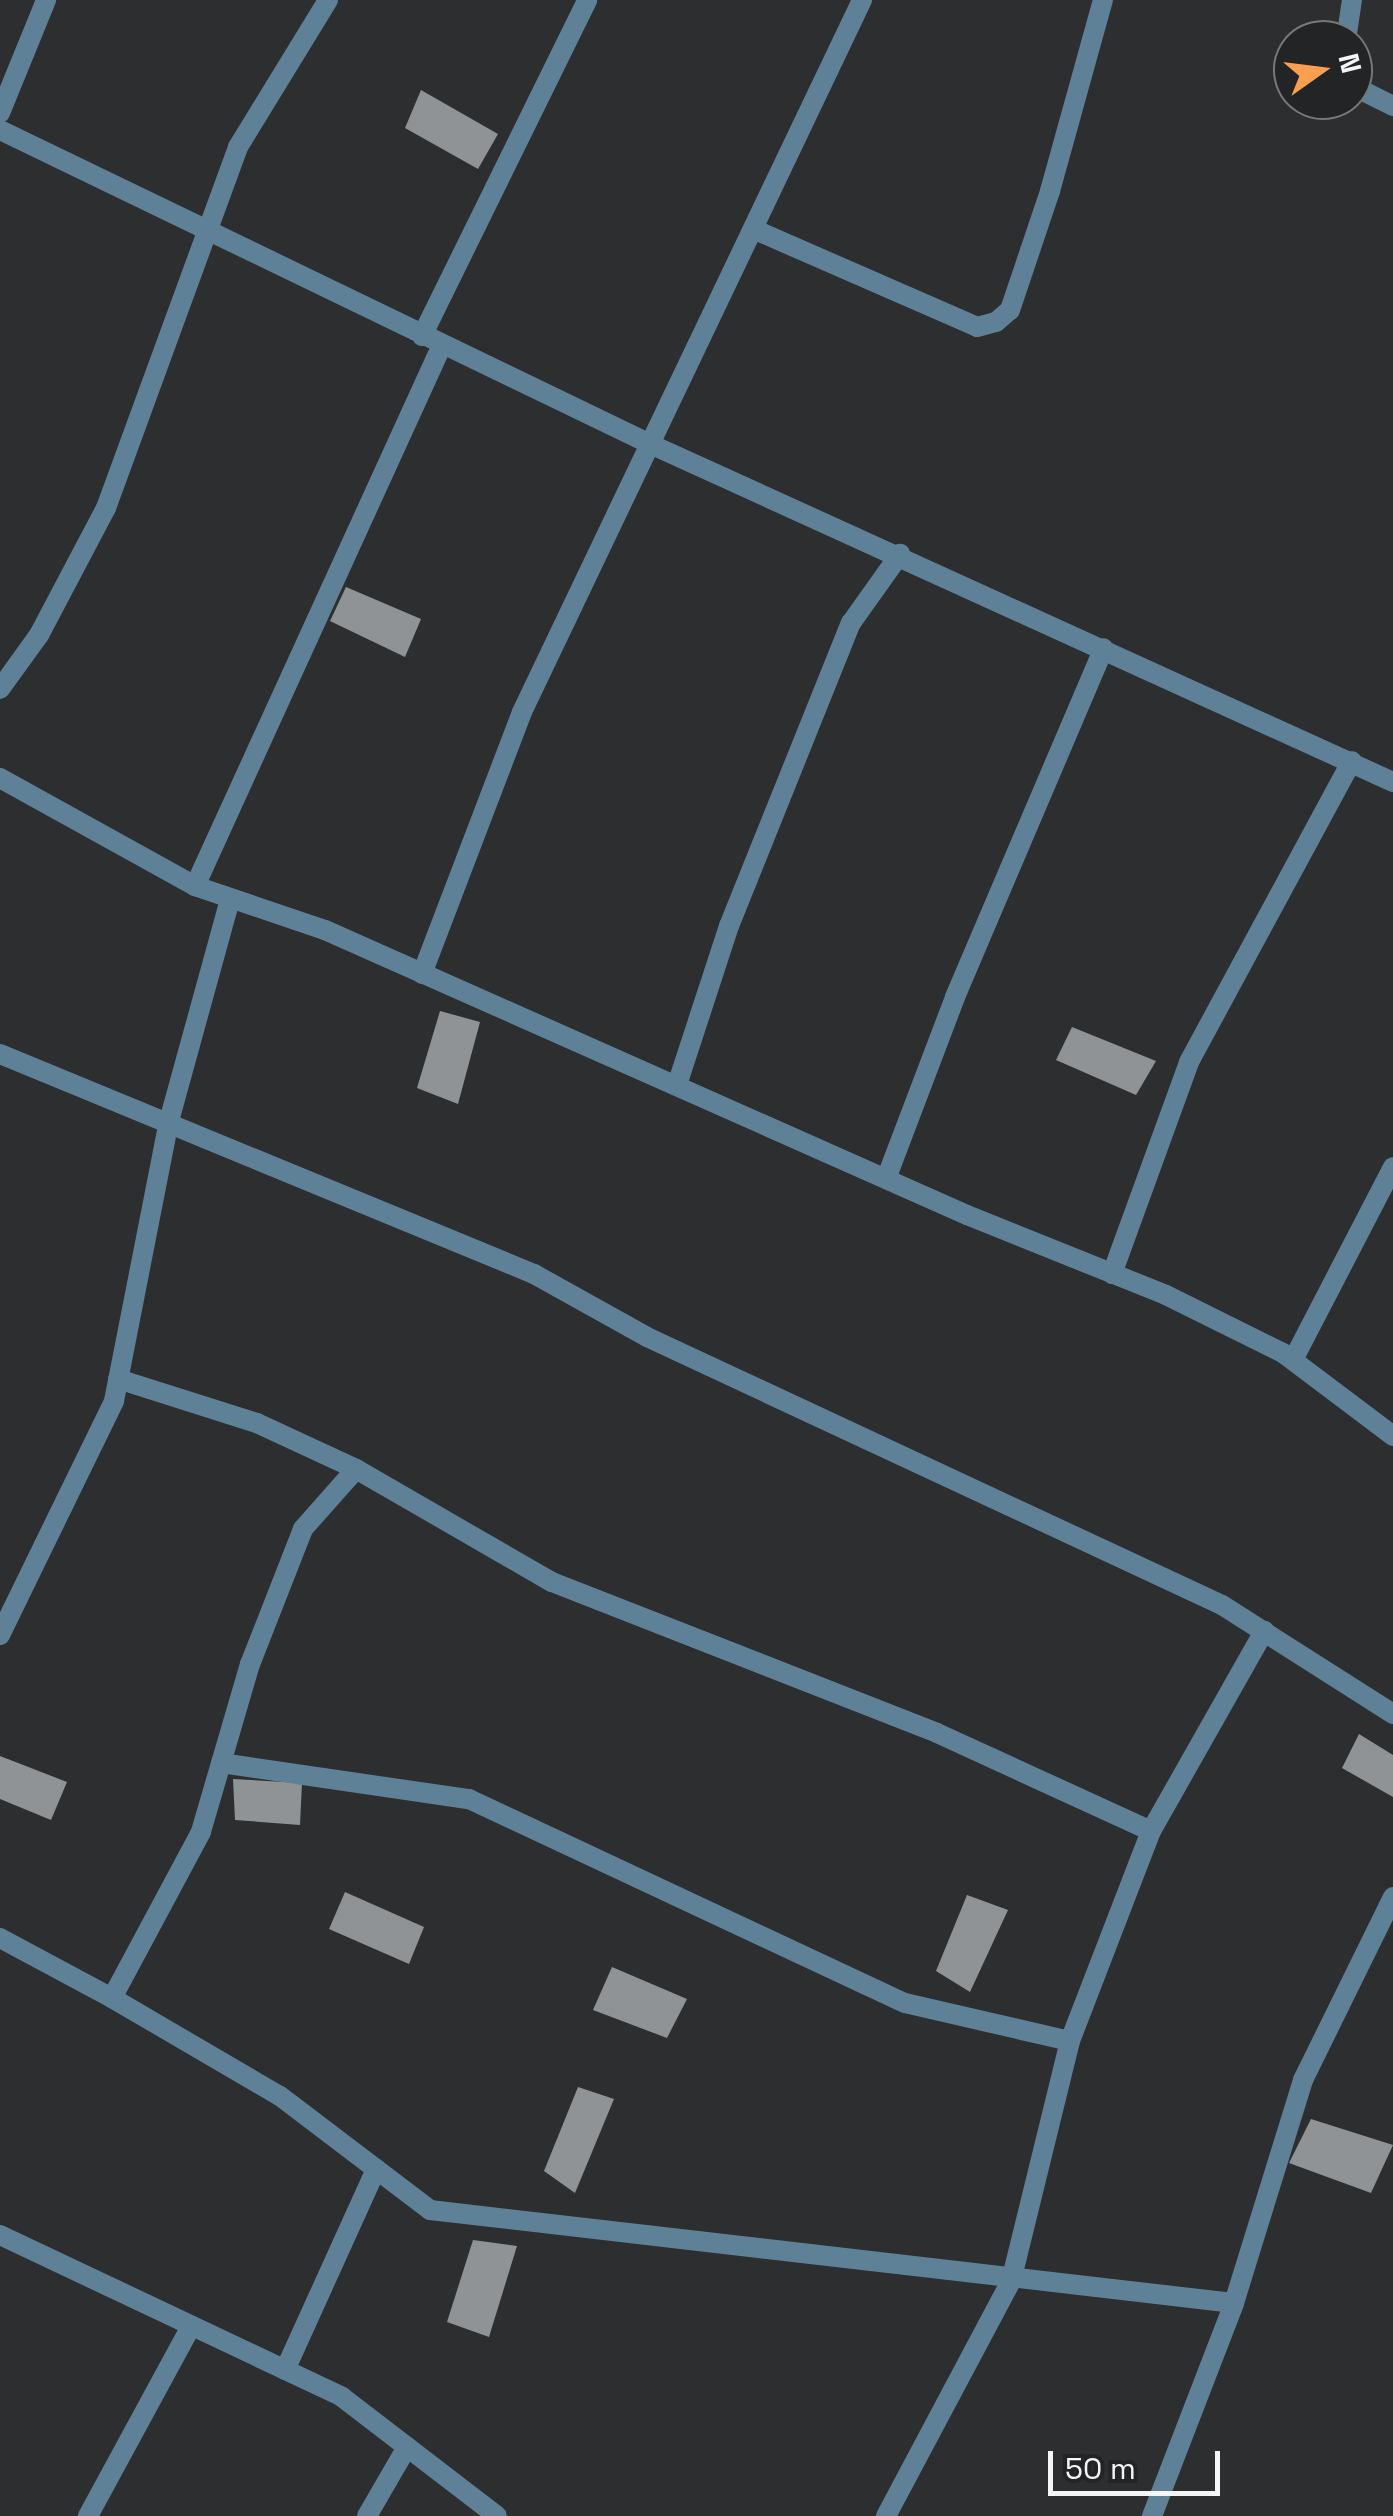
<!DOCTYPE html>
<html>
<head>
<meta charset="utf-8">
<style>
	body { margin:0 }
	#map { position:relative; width:1393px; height:2516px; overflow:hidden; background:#2c2e30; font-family:"Space Grotesk",sans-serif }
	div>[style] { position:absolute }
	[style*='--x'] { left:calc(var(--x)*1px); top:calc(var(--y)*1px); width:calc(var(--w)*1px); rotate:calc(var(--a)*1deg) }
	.building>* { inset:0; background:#909395 }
	.minor>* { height:20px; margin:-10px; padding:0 10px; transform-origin:10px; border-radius:10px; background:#5f8198 }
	span { translate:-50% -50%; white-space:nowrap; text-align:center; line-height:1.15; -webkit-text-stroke:10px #222426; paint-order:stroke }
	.north { position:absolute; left:1273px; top:20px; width:100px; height:100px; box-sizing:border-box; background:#222426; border:2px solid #767879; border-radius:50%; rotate:76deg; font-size:28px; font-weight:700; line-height:40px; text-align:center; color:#f3f5f6 }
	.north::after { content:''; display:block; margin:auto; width:35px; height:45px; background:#fa9f4f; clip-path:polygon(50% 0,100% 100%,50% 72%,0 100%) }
	.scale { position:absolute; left:1048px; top:2451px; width:172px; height:45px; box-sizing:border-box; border:5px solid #f3f5f6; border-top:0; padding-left:12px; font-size:30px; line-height:35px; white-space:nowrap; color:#f3f5f6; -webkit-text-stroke:8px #222426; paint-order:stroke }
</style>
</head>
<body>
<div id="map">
	<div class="building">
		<i style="clip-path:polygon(421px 90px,498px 134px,478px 169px,405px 128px)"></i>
		<i style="clip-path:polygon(346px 587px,421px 619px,405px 657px,330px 621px)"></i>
		<i style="clip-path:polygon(440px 1011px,480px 1022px,458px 1104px,417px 1088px)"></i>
		<i style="clip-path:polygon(1072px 1027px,1156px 1061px,1136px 1095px,1056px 1060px)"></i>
		<i style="clip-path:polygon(1359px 1734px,1393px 1755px,1393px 1797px,1342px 1768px)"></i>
		<i style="clip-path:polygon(0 1756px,67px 1782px,51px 1820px,0 1799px)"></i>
		<i style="clip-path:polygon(233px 1779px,302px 1783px,300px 1825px,235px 1820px)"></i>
		<i style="clip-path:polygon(345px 1892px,424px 1927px,409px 1964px,329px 1929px)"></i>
		<i style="clip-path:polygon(967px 1895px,1008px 1910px,970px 1992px,936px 1971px)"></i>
		<i style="clip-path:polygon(612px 1967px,687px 1999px,667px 2038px,593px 2010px)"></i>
		<i style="clip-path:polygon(578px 2087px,614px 2099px,575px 2193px,544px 2171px)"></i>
		<i style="clip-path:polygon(1311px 2119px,1393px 2145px,1371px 2193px,1289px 2163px)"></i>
		<i style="clip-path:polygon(473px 2240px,517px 2246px,489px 2337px,447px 2322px)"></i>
	</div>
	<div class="minor">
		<i style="--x:1346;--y:40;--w:40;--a:-81.5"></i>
		<i style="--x:1353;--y:86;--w:45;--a:26.6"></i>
		<i style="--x:0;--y:113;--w:122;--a:-67.8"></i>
		<i style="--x:0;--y:130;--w:722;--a:25.78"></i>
		<i style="--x:650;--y:444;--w:816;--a:24.46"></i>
		<i style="--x:753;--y:229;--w:244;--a:23.6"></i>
		<i style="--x:977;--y:327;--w:20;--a:-15"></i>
		<i style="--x:996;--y:322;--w:18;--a:-41"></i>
		<i style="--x:1010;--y:310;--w:126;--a:-71.4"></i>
		<i style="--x:1050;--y:191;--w:198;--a:-74.5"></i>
		<i style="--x:422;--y:336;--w:374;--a:-63.8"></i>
		<i style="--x:0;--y:689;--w:67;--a:-54.2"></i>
		<i style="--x:39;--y:635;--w:144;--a:-62.2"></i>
		<i style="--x:106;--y:508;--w:384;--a:-69.9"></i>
		<i style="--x:238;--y:147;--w:172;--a:-58.5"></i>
		<i style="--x:0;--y:778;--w:223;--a:29"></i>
		<i style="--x:195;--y:886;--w:137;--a:18.7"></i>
		<i style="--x:325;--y:930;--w:702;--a:23.94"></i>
		<i style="--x:967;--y:1215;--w:214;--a:21.9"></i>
		<i style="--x:1166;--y:1295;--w:131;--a:26.4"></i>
		<i style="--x:1283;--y:1353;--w:138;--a:37"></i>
		<i style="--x:195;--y:886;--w:595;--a:-65.46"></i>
		<i style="--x:422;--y:974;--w:280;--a:-69.1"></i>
		<i style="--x:522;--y:712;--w:789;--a:-64.47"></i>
		<i style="--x:0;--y:1054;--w:578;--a:22.39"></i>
		<i style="--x:534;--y:1274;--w:129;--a:29.1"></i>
		<i style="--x:647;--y:1337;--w:634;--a:24.99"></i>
		<i style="--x:1222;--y:1605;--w:203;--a:32.5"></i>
		<i style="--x:677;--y:1085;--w:167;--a:-71.9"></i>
		<i style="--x:729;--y:926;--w:327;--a:-68.1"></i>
		<i style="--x:851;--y:623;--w:85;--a:-54.6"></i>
		<i style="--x:886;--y:1179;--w:195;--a:-69.2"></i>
		<i style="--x:955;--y:997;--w:379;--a:-66.9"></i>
		<i style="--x:1112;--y:1274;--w:226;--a:-70"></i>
		<i style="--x:1189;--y:1062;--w:342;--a:-61.6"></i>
		<i style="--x:1293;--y:1360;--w:217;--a:-62.6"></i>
		<i style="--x:118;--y:1379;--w:146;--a:17.6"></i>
		<i style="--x:257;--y:1423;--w:109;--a:24.9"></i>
		<i style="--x:356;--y:1469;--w:226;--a:30"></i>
		<i style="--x:552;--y:1582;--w:414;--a:21.4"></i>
		<i style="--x:937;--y:1733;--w:235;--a:24.6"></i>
		<i style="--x:1151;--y:1831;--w:225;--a:111.1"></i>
		<i style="--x:1070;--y:2041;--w:247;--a:103.8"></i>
		<i style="--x:1011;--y:2281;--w:266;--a:118"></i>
		<i style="--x:356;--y:1469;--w:80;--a:131.5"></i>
		<i style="--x:303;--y:1529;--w:145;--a:111.4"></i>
		<i style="--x:250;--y:1664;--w:175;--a:106.3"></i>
		<i style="--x:201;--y:1832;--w:188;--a:118.2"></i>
		<i style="--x:112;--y:1998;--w:194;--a:30.3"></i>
		<i style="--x:280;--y:2096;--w:188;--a:37.2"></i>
		<i style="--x:430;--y:2210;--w:809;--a:6.6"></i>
		<i style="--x:0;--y:1635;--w:260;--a:-64"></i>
		<i style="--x:114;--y:1401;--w:285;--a:-78.9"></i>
		<i style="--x:169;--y:1121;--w:230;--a:-74.6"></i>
		<i style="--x:221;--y:1763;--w:251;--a:8.3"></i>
		<i style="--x:469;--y:1799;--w:481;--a:25.1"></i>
		<i style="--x:905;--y:2003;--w:169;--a:13"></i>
		<i style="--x:1151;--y:1831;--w:230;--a:-60.5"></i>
		<i style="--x:0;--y:1938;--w:127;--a:28.2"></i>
		<i style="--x:0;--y:2235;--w:378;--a:25.3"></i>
		<i style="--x:342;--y:2397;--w:195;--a:37.5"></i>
		<i style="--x:285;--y:2370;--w:221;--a:-65.6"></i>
		<i style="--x:88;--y:2516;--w:216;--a:-61.5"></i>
		<i style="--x:367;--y:2516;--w:80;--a:-59.9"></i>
		<i style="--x:1152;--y:2516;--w:228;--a:-68.9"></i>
		<i style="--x:1234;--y:2303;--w:233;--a:-72.8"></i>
		<i style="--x:1303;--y:2080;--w:204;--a:-63.8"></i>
	</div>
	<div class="north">N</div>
	<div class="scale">50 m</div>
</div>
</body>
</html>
